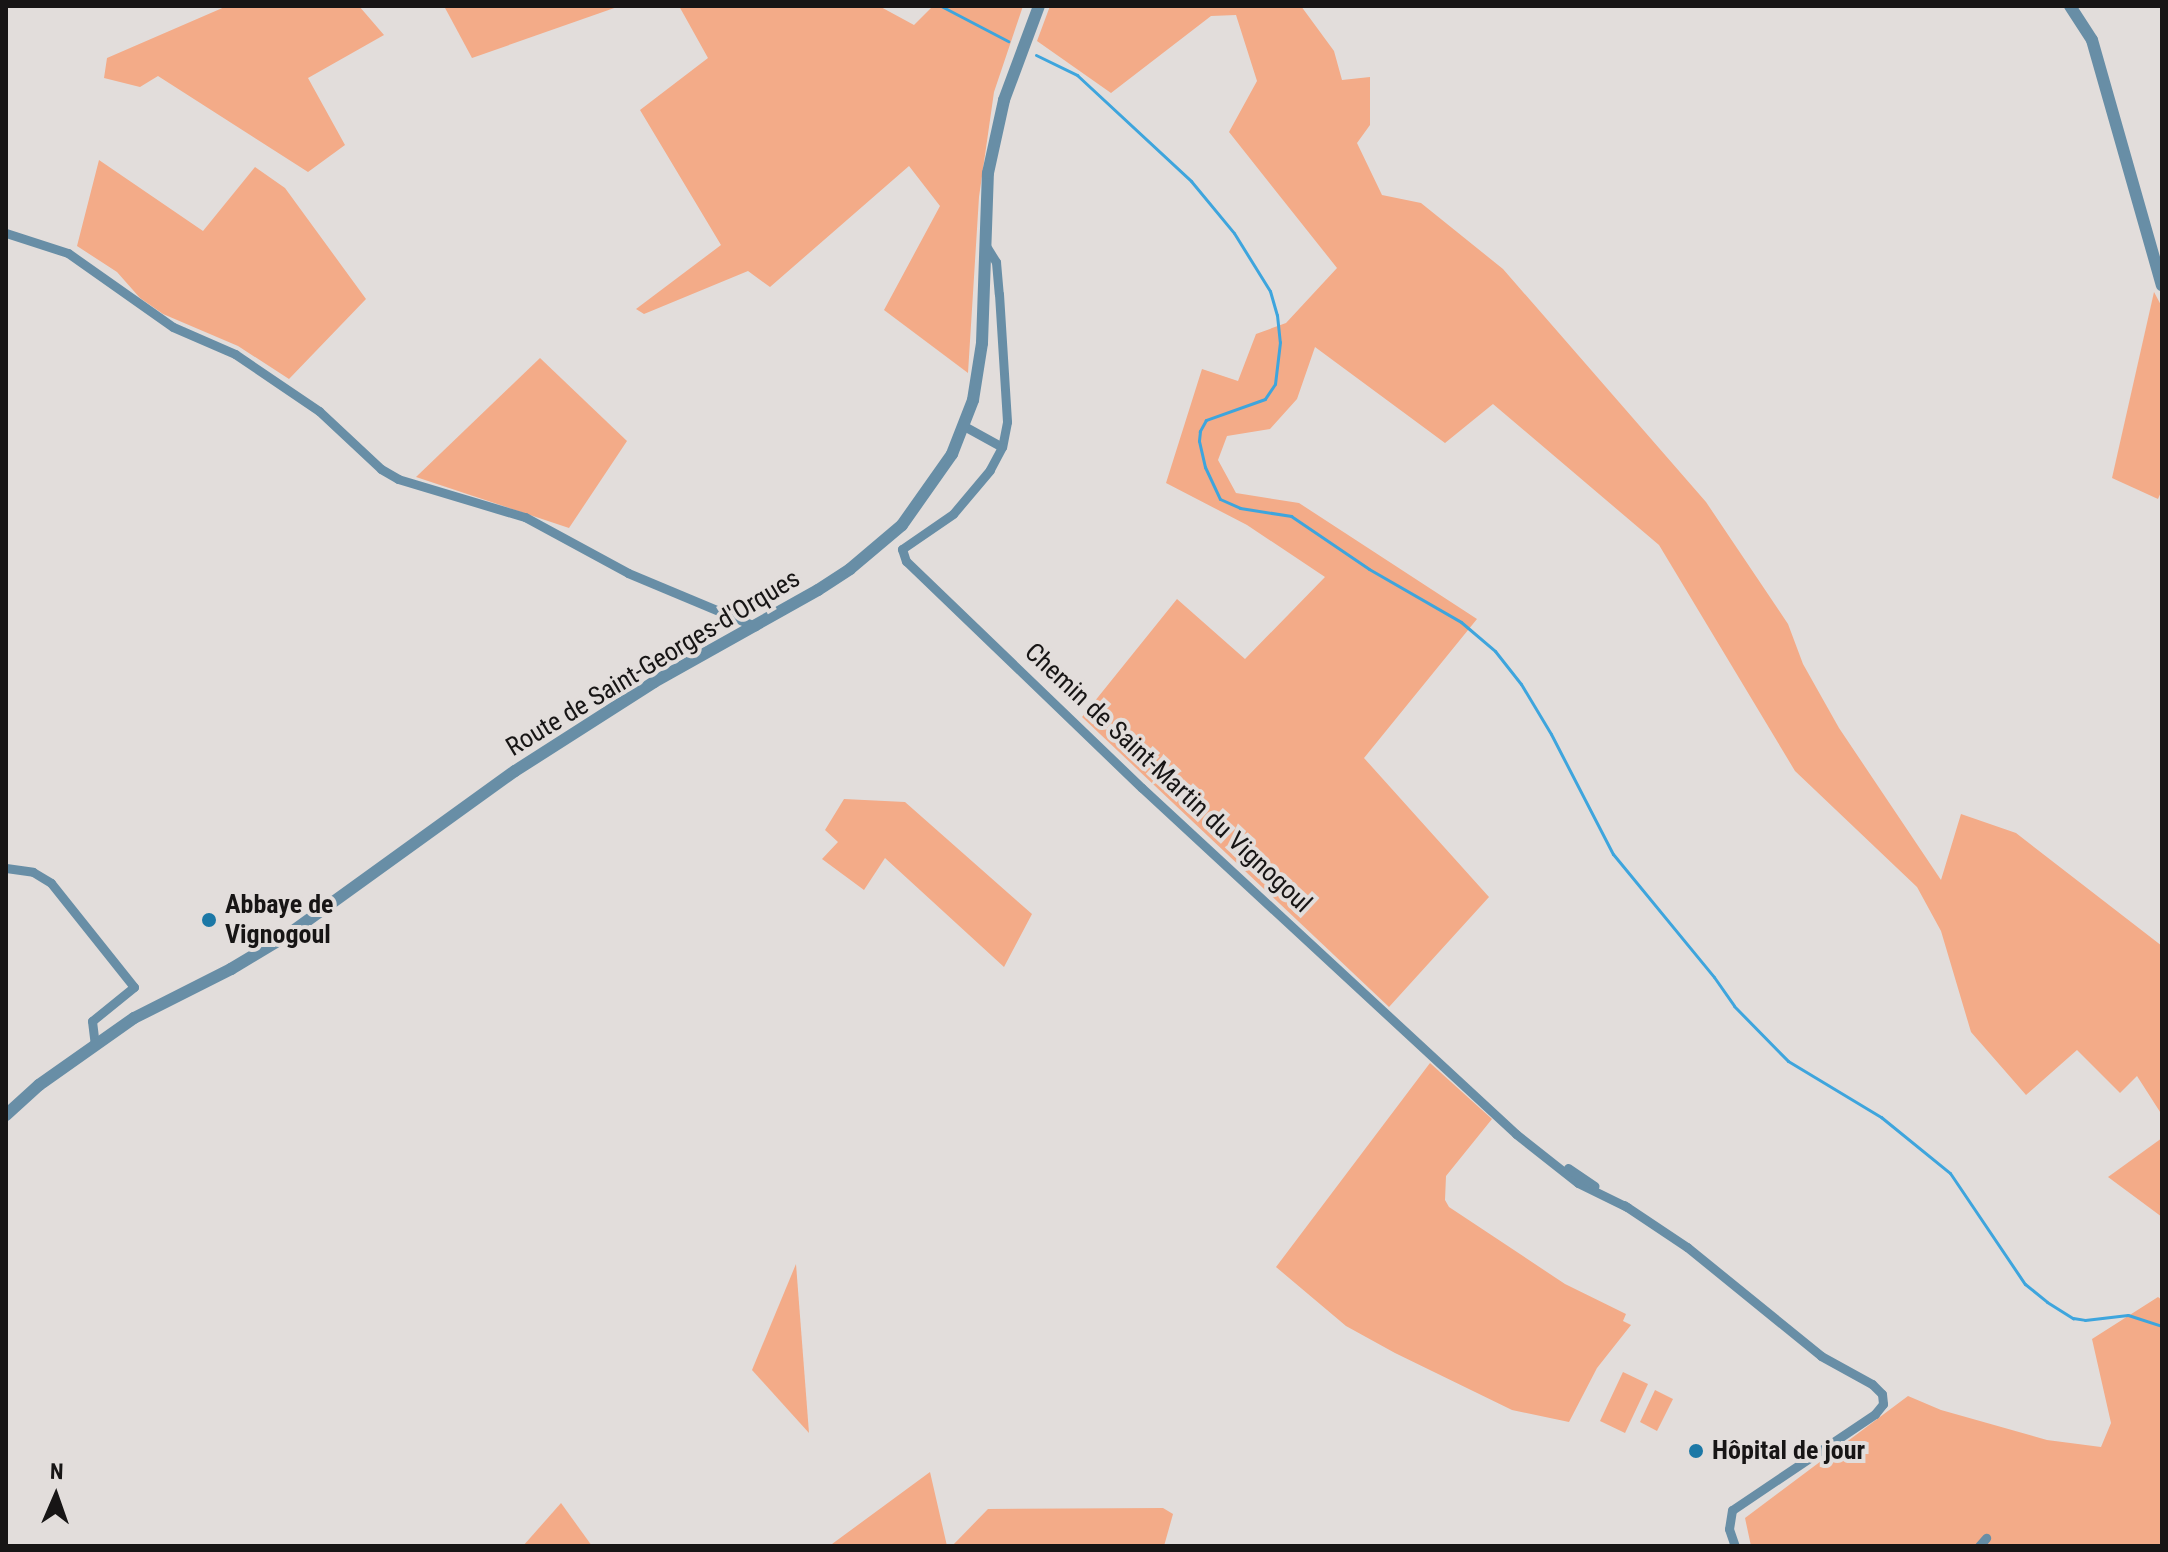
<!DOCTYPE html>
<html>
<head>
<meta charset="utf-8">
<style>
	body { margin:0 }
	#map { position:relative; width:2168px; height:1552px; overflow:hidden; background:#e2dddb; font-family:"Roboto Condensed",sans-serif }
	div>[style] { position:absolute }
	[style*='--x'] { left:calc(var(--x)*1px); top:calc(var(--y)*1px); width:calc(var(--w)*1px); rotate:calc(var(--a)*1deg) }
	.green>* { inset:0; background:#f3ab88 }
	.stream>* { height:3px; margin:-1.5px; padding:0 1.5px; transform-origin:1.5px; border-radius:1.5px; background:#3ea5dd }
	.minor>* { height:9px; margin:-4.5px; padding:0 4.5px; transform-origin:4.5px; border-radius:4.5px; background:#688ea6 }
	.tertiary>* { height:12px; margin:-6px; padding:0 6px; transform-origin:6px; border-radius:6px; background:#688ea6 }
	.dots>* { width:22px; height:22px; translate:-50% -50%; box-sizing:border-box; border:4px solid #e2dddb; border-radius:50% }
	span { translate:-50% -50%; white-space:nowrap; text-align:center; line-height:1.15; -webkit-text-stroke:8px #e2dddb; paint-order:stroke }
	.street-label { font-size:26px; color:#171515 }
	.poi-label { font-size:26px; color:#171515; font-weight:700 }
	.left { translate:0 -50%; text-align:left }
	.frame { position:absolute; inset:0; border:8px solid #171515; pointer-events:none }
	.north { position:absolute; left:16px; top:1456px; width:80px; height:80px; -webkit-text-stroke:6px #e2dddb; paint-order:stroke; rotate:2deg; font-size:22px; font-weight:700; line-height:32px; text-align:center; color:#171515 }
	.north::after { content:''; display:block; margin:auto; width:28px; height:36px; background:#171515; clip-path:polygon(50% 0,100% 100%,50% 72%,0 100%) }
</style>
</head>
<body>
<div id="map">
	<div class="green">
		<i style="clip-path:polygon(227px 6px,359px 6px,384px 35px,308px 78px,345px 145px,308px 172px,158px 76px,140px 87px,104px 78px,107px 58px)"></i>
		<i style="clip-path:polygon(444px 6px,620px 6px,472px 58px)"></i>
		<i style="clip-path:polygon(679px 6px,879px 6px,914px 25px,933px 6px,1023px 6px,994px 92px,979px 197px,968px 373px,884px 310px,940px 206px,909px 166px,770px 287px,748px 271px,644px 314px,636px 309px,721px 245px,640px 110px,708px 58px)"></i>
		<i style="clip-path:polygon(1050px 6px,1301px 6px,1334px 51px,1342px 80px,1370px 77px,1370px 125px,1357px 143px,1382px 195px,1421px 203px,1503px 269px,1706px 502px,1788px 624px,1803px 664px,1839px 728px,1941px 880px,1961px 814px,2016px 833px,2162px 946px,2162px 1115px,2137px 1076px,2120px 1093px,2077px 1050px,2026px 1095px,1971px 1032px,1941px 931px,1917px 887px,1795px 771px,1659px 545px,1493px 404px,1445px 443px,1315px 347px,1297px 399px,1270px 429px,1227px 436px,1218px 460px,1236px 493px,1299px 503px,1477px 619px,1364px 758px,1489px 897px,1389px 1007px,1082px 717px,1177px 599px,1245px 659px,1325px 577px,1247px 525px,1166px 483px,1202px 369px,1238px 381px,1256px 334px,1286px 323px,1337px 268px,1229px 132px,1257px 81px,1236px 15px,1211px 16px,1111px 93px,1037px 41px)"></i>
		<i style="clip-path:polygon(99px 160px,203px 231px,255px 167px,285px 188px,366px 299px,289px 379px,238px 346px,163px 314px,140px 298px,117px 272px,77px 246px)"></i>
		<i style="clip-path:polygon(2154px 292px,2162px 307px,2162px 490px,2158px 499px,2112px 478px)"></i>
		<i style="clip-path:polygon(540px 358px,627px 441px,569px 528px,416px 477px)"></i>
		<i style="clip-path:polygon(844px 799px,905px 802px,1032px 914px,1004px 967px,885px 858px,864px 890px,822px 859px,838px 842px,825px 830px)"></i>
		<i style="clip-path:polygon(1430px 1063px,1492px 1119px,1446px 1176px,1445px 1200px,1449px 1207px,1565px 1284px,1626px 1314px,1623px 1321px,1631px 1325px,1597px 1368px,1569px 1422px,1512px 1410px,1395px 1353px,1346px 1326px,1276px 1267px)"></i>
		<i style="clip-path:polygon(2162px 1138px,2162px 1217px,2108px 1177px)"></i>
		<i style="clip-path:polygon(796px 1264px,809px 1433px,752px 1370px)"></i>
		<i style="clip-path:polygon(2158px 1297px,2162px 1300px,2162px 1546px,1751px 1546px,1745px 1518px,1908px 1396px,1941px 1410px,2047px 1440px,2101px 1447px,2111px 1423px,2092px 1339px)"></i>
		<i style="clip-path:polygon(1623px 1372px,1648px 1384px,1625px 1433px,1600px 1421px)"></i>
		<i style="clip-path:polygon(1655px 1390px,1673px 1399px,1657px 1431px,1640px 1422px)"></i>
		<i style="clip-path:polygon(930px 1472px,947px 1546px,829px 1546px,832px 1544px)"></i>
		<i style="clip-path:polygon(561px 1503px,592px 1546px,523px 1546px)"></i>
		<i style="clip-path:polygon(1163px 1508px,1173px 1514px,1164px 1546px,952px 1546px,988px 1509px)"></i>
	</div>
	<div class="stream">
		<i style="--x:941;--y:6;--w:76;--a:27.6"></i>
		<i style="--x:1036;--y:55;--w:46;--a:26"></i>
		<i style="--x:1077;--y:75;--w:156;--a:42.9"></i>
		<i style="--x:1191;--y:181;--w:67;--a:50.4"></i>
		<i style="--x:1234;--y:233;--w:68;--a:58.2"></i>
		<i style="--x:1270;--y:291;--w:25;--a:74"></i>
		<i style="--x:1277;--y:315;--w:27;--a:84"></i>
		<i style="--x:1280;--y:342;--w:42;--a:96.8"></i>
		<i style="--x:1275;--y:384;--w:18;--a:124"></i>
		<i style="--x:1265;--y:399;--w:63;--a:160.4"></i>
		<i style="--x:1206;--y:420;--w:13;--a:119"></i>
		<i style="--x:1200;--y:431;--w:10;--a:96"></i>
		<i style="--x:1199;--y:441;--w:27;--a:77"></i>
		<i style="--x:1205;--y:467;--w:35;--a:65"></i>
		<i style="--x:1220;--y:499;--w:22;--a:24"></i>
		<i style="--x:1240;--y:508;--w:52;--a:8.9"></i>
		<i style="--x:1291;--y:516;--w:94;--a:34.2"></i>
		<i style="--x:1369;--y:569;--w:106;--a:29.9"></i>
		<i style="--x:1461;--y:622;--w:45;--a:40.5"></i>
		<i style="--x:1495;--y:651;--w:42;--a:51.8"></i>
		<i style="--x:1521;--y:684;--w:58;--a:59"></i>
		<i style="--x:1551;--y:734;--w:135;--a:62.7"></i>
		<i style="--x:1613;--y:854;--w:159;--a:50.6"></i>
		<i style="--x:1714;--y:977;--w:35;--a:55"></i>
		<i style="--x:1734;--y:1006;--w:77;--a:45.5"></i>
		<i style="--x:1788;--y:1061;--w:109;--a:31.1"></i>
		<i style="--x:1881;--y:1117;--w:89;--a:39.1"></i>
		<i style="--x:1950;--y:1173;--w:134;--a:56"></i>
		<i style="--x:2025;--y:1284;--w:28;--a:39"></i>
		<i style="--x:2047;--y:1302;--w:31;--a:32"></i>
		<i style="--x:2073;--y:1318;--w:12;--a:9"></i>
		<i style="--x:2085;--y:1320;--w:43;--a:-6.6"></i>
		<i style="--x:2128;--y:1315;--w:36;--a:18"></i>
	</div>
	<div class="minor">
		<i style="--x:6;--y:233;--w:65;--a:17.9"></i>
		<i style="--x:68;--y:253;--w:128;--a:35.2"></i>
		<i style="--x:173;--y:327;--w:68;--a:23.5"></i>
		<i style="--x:235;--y:354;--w:102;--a:34.2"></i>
		<i style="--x:319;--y:411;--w:85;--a:43.1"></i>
		<i style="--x:381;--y:469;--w:20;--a:30"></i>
		<i style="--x:398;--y:479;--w:133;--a:16.7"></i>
		<i style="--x:525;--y:517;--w:117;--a:28.5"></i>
		<i style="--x:628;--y:573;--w:138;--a:22.7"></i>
		<i style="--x:986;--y:246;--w:19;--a:58"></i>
		<i style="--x:996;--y:262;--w:32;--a:85"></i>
		<i style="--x:999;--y:294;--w:128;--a:86.4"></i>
		<i style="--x:1007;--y:422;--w:25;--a:101"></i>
		<i style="--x:964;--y:426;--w:43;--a:28.9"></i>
		<i style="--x:1002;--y:447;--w:26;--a:118"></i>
		<i style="--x:990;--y:470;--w:57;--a:130.1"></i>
		<i style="--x:953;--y:514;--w:62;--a:145.5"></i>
		<i style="--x:902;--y:549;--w:13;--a:72"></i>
		<i style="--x:906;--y:561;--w:327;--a:43.9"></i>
		<i style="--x:1142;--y:788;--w:510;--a:42.77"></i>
		<i style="--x:1516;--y:1134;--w:79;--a:38.3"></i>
		<i style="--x:1578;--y:1183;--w:55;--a:26.1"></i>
		<i style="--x:6;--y:868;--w:27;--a:8"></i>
		<i style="--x:33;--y:872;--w:21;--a:31"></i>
		<i style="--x:51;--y:883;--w:133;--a:51.4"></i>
		<i style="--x:134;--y:987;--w:54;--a:141"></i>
		<i style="--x:92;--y:1021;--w:23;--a:83"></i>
		<i style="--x:1568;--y:1168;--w:32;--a:34"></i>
		<i style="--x:1624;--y:1205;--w:76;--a:33.7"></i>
		<i style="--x:1687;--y:1247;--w:173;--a:39.1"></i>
		<i style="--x:1821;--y:1356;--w:58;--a:28.8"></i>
		<i style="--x:1872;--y:1384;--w:14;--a:45"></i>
		<i style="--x:1882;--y:1394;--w:10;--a:84"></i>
		<i style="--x:1883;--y:1404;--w:13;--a:129"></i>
		<i style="--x:1875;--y:1414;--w:172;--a:146.1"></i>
		<i style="--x:1732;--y:1510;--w:19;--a:99"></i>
		<i style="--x:1729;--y:1529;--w:18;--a:71"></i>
		<i style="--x:1979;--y:1546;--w:11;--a:-49"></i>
	</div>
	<div class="tertiary">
		<i style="--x:2070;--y:6;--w:40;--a:57.1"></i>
		<i style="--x:2092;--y:40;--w:255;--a:74.1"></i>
		<i style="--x:6;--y:1115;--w:45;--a:-42.3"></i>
		<i style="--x:39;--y:1085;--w:116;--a:-35.2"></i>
		<i style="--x:134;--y:1018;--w:109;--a:-26.8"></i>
		<i style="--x:231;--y:969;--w:64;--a:-31"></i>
		<i style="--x:286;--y:936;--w:282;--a:-35.8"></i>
		<i style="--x:515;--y:771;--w:165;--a:-32.6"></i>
		<i style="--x:654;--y:682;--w:188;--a:-29.3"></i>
		<i style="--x:818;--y:590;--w:38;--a:-33"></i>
		<i style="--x:850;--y:569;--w:68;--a:-40.2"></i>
		<i style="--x:902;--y:525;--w:87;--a:-54.8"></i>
		<i style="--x:952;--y:454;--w:58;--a:-68.7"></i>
		<i style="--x:973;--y:400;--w:58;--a:-81"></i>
		<i style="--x:982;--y:343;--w:170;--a:-88"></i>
		<i style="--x:988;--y:173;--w:75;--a:-77.6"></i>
		<i style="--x:1004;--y:100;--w:100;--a:-69.6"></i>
	</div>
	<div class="dots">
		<i style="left:209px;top:920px;background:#1c78a6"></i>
		<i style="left:1696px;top:1451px;background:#1c78a6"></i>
	</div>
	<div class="street-label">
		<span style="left:653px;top:663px;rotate:-31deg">Route de Saint-Georges-d'Orques</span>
		<span style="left:1168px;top:778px;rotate:43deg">Chemin de Saint-Martin du Vignogoul</span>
	</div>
	<div class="poi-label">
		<span class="left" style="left:225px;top:920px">Abbaye de<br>Vignogoul</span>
		<span class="left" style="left:1712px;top:1451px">Hôpital de jour</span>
	</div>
	<div class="frame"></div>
	<div class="north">N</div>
</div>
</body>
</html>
